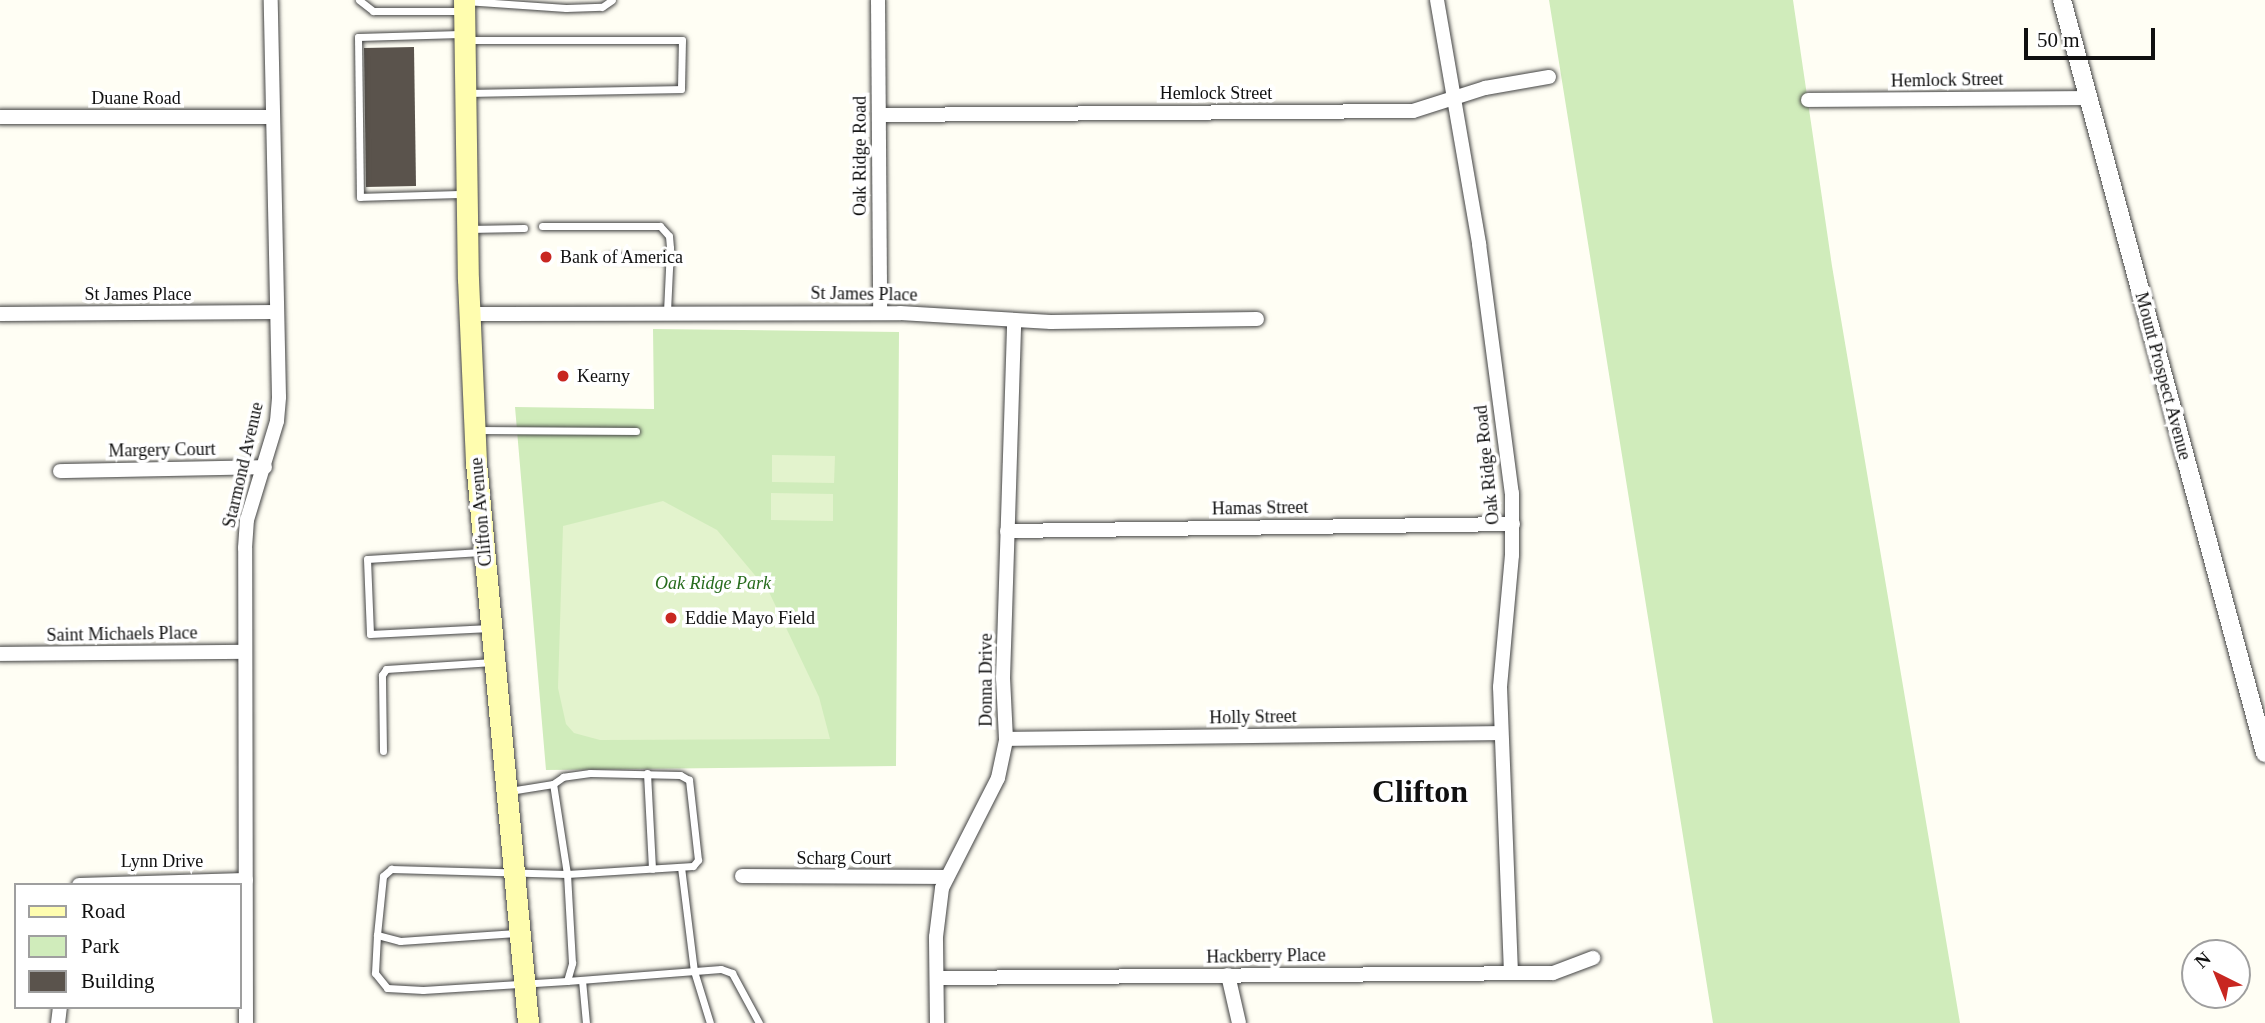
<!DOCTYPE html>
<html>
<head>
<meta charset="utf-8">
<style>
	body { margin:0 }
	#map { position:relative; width:2265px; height:1023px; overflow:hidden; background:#fffef4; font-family:"Times New Roman",serif }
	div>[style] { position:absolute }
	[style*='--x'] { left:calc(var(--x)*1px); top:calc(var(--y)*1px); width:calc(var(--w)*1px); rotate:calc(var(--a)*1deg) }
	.green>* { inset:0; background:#d0ecbb }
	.pitch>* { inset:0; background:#e3f3cd }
	.building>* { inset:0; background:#5a534c }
	.roads { filter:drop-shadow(0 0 2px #434343) drop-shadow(0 0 2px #434343) }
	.service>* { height:7px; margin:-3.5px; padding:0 3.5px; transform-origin:3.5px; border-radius:3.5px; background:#fff }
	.minor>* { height:14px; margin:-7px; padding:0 7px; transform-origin:7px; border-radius:7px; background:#fff }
	.tertiary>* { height:18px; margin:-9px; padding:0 9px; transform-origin:9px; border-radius:9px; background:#fff }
	.secondary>* { height:21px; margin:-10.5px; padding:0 10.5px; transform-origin:10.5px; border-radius:10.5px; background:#fffdaf }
	.dots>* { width:19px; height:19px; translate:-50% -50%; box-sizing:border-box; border:4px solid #fff; border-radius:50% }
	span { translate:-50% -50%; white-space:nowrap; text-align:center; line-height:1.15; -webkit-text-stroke:7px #fff; paint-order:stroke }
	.street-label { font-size:18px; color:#101010 }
	.poi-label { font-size:18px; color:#101010 }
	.left { translate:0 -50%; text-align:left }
	.park-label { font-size:18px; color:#276c1d; font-style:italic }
	.town-label { font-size:32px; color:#101010; font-weight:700 }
	.legend { position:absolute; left:14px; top:883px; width:228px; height:126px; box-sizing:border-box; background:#fff; border:2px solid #9f9f9f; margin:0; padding:9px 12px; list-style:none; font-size:21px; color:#101010 }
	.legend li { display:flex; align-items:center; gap:14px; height:35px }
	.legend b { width:35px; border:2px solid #9f9f9f }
	.north { position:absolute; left:2181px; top:939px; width:70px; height:70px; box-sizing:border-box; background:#fff; border:2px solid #9f9f9f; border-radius:50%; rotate:317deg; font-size:19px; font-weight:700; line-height:28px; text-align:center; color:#101010 }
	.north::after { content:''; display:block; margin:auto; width:24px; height:32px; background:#c82721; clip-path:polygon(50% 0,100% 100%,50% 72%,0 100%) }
	.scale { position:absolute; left:2024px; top:28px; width:131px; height:32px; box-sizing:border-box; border:4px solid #101010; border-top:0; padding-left:9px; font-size:21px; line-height:24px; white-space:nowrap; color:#101010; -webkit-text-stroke:5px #fff; paint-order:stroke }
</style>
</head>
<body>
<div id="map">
	<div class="green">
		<i style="clip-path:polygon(1549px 0,1793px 0,1832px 266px,1960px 1023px,1713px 1023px)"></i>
		<i style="clip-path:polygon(653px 329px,899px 332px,896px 766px,546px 770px,515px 407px,654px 409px)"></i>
	</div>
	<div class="pitch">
		<i style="clip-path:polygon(772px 455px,835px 456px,834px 483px,772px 482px)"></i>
		<i style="clip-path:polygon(771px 493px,833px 494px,833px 521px,771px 520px)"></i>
		<i style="clip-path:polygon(663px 501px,717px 530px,769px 592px,819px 697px,830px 739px,600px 740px,574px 733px,566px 724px,558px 688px,563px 526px)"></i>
	</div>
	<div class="building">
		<i style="clip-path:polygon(414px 47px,416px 186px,366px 187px,364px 48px)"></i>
	</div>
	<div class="roads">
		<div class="service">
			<i style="--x:359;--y:0;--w:18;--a:38"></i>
			<i style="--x:373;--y:11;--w:90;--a:0"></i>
			<i style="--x:465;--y:1;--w:101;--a:4"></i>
			<i style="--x:566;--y:8;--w:36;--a:-2"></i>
			<i style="--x:602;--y:7;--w:12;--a:-35"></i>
			<i style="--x:460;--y:34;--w:102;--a:178.3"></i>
			<i style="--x:358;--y:37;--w:160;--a:89.3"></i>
			<i style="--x:360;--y:197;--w:104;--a:-1.7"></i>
			<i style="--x:469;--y:40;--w:213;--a:0"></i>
			<i style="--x:682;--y:40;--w:49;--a:91.2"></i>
			<i style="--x:681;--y:89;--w:211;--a:178.9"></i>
			<i style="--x:542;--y:226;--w:118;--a:0"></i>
			<i style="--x:660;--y:226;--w:13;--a:48"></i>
			<i style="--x:669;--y:236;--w:12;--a:85"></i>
			<i style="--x:670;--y:248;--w:64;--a:92.7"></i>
			<i style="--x:468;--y:229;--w:56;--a:-1"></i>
			<i style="--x:607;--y:257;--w:62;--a:1.8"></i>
			<i style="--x:479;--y:430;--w:157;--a:0.4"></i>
			<i style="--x:481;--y:552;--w:114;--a:176.5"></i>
			<i style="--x:367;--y:559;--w:75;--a:87.7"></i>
			<i style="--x:370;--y:634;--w:120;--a:-2.9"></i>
			<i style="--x:383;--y:751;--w:76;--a:-90.8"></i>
			<i style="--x:382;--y:675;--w:7;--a:-56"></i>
			<i style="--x:386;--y:669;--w:107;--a:-3.7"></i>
			<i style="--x:647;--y:773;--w:96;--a:87"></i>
			<i style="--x:681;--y:867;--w:105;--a:82.9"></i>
			<i style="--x:694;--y:971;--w:54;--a:72.9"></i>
			<i style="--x:516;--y:933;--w:116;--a:176.1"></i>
			<i style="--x:400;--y:941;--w:24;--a:-165"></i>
			<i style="--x:377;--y:935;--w:59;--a:-84.2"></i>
			<i style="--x:383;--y:876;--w:11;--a:-41"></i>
			<i style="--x:391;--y:869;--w:176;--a:1.6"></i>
			<i style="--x:567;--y:874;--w:126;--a:-3.6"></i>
			<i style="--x:693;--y:866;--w:8;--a:-50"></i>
			<i style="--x:698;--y:860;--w:81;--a:-96.4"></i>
			<i style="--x:689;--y:780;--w:10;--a:-151"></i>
			<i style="--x:680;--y:775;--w:90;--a:-178.7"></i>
			<i style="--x:590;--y:773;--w:27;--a:172"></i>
			<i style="--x:563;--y:777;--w:12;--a:145"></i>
			<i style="--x:377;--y:935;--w:38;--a:93"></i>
			<i style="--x:375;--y:973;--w:19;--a:51"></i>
			<i style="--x:387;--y:988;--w:36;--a:3"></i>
			<i style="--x:423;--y:990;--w:144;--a:-3.6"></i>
			<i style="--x:567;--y:981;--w:19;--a:-74"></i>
			<i style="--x:572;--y:963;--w:89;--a:-93.2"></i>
			<i style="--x:567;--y:874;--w:91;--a:-98.8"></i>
			<i style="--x:553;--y:784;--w:44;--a:170.8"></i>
			<i style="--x:582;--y:980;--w:43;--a:84.7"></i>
			<i style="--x:567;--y:981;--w:154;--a:-4.5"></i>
			<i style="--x:721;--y:969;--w:12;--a:20"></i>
			<i style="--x:732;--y:973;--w:57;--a:61.6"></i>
		</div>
		<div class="minor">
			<i style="--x:878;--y:0;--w:312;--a:89.6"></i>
			<i style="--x:1437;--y:0;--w:248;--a:80.2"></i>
			<i style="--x:1479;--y:244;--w:251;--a:82.5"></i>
			<i style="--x:1512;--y:493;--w:62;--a:90"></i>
			<i style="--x:1512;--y:555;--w:133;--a:95.2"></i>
			<i style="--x:1500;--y:687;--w:286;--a:87.8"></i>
			<i style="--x:1808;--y:100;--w:278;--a:-0.4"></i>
			<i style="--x:879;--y:115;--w:534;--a:-0.43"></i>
			<i style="--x:1413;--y:111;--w:76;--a:-17.7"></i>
			<i style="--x:1485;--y:88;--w:65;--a:-9.8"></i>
			<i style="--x:0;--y:117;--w:273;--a:0"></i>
			<i style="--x:0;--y:314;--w:276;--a:-0.4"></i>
			<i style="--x:469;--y:314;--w:431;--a:-0.1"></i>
			<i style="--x:900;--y:313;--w:151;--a:3.4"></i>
			<i style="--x:1051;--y:322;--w:206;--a:-0.8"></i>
			<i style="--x:60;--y:471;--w:205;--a:-1.1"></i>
			<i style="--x:1007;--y:531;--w:506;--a:-0.79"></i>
			<i style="--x:0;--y:654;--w:245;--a:-0.5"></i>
			<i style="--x:1006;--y:739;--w:494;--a:-0.7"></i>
			<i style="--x:742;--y:876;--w:205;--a:0.3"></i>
			<i style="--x:79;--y:885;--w:167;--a:-1.7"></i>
			<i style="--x:1228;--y:975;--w:49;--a:77.1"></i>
			<i style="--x:937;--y:978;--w:616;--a:-0.47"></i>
			<i style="--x:1553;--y:973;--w:43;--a:-20.6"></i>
			<i style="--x:58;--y:1023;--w:16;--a:-83"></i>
			<i style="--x:246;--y:1023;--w:475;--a:-90.1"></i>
			<i style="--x:245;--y:548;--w:28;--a:-86"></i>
			<i style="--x:247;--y:520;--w:103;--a:-73.1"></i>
			<i style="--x:277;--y:421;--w:24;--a:-85"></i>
			<i style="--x:279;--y:397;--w:397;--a:-91.2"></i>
			<i style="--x:937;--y:1023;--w:86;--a:-90.7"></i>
			<i style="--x:936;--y:937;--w:49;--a:-83"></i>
			<i style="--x:942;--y:888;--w:123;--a:-63"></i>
			<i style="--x:998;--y:778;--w:40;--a:-78"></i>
			<i style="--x:1006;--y:739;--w:61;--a:-92.8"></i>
			<i style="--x:1003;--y:678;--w:357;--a:-88.2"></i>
		</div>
		<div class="tertiary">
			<i style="--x:2062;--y:0;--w:780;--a:74.91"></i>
		</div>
		<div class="secondary">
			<i style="--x:464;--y:0;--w:279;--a:89.2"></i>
			<i style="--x:468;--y:279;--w:183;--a:87.5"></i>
			<i style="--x:476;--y:462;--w:563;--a:84.7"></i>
		</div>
	</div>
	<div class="dots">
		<i style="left:546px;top:257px;background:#c82721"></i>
		<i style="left:563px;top:376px;background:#c82721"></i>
		<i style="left:671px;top:618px;background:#c82721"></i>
	</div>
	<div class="street-label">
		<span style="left:1947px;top:80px;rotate:-1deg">Hemlock Street</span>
		<span style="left:1216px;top:93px">Hemlock Street</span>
		<span style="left:136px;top:98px">Duane Road</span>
		<span style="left:860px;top:156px;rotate:-90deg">Oak Ridge Road</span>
		<span style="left:138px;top:294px">St James Place</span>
		<span style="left:864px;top:294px;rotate:1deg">St James Place</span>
		<span style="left:2163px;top:376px;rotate:75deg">Mount Prospect Avenue</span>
		<span style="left:162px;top:450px;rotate:-1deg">Margery Court</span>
		<span style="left:243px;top:465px;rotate:-77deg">Starmond Avenue</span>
		<span style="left:1487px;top:465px;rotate:-96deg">Oak Ridge Road</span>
		<span style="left:1260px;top:508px;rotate:-1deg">Hamas Street</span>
		<span style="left:481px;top:512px;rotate:-95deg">Clifton Avenue</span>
		<span style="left:122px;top:634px;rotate:-1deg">Saint Michaels Place</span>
		<span style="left:986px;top:680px;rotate:-90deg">Donna Drive</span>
		<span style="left:1253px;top:717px;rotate:-1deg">Holly Street</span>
		<span style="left:844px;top:858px">Scharg Court</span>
		<span style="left:162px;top:861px">Lynn Drive</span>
		<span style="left:1266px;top:956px;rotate:-1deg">Hackberry Place</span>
	</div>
	<div class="poi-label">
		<span class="left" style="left:560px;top:257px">Bank of America</span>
		<span class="left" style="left:577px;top:376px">Kearny</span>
		<span class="left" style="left:685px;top:618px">Eddie Mayo Field</span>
	</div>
	<div class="park-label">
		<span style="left:713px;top:583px">Oak Ridge Park</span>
	</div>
	<div class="town-label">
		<span style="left:1420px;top:791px">Clifton</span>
	</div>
	<ul class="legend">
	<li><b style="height:9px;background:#fffdaf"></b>Road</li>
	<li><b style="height:19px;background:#d0ecbb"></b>Park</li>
	<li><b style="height:19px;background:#5a534c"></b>Building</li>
	</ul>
	<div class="north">N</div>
	<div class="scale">50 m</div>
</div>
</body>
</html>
